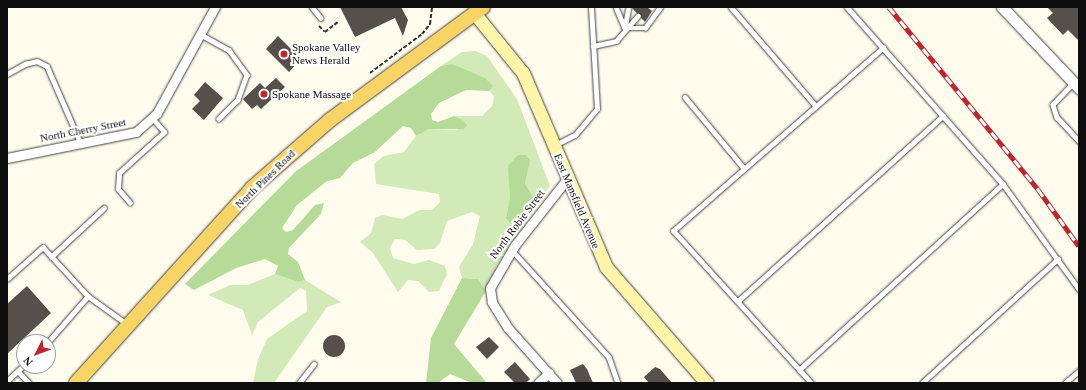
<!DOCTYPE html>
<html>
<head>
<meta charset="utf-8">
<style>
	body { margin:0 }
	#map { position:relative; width:1086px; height:390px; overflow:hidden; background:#fffcee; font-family:"Times New Roman",serif }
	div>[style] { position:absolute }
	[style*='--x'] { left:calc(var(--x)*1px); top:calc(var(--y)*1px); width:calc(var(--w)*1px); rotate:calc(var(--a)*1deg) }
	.green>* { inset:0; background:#d2e9b8 }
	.forest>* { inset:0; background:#b6da97 }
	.building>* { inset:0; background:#564f4a }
	.round { border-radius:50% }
	.path>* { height:2px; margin-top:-1px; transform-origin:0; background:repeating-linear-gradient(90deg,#303030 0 4px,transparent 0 6px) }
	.roads { filter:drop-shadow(0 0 1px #414141) drop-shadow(0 0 1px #414141) }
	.service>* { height:4.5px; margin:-2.25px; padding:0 2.25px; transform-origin:2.25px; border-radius:2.25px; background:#fff }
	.minor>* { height:9px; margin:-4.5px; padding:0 4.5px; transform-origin:4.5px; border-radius:4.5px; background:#fff }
	.tertiary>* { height:11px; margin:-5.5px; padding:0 5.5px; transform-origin:5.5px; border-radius:5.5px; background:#fff }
	.secondary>* { height:13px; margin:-6.5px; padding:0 6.5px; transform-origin:6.5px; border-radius:6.5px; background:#fff5a9 }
	.primary>* { height:14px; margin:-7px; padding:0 7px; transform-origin:7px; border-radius:7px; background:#f8d365 }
	.rail>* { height:4.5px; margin-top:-2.25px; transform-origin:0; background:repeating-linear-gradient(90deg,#fff 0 9px,#be252e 0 18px); box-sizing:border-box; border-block:1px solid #be252e }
	.dots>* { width:11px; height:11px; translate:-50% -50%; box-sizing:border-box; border:2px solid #fff; border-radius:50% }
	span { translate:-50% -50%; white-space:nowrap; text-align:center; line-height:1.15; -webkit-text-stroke:4px #fff; paint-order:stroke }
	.poi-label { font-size:11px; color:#0e0e0e }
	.left { translate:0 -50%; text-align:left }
	.street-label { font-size:11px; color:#0e0e0e }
	.frame { position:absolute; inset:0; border:8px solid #0e0e0e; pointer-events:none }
	.north { position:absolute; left:16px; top:334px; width:40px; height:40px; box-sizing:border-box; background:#fff; border:1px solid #9f9f9f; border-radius:50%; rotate:228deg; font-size:11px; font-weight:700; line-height:16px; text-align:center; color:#0e0e0e }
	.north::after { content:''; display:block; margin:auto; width:14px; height:18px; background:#be252e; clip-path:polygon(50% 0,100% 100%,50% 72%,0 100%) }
</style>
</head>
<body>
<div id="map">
	<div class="green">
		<i style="clip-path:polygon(evenodd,475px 51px,487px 56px,517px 99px,550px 186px,497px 265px,486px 291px,478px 279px,462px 278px,459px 267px,473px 244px,480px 216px,472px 212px,447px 221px,440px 243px,434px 249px,417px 250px,405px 240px,395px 239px,390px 248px,393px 258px,414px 264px,429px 260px,445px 266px,447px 274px,439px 291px,429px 292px,418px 281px,408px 280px,398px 292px,373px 253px,360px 242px,371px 233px,375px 218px,382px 215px,402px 219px,420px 210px,432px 210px,440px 202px,439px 194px,376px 184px,374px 164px,384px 156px,404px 152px,416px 136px,429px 129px,457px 130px,463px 120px,454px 116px,482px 116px,492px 106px,494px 96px,489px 91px,492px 86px,452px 64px,441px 66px,462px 52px,475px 51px,530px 161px,525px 184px,506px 218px,510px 197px,530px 161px)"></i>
		<i style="clip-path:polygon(275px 274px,298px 282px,305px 280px,341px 302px,327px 307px,274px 383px,253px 383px,258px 359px,267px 339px,307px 311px,306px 291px,300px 288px,258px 322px,252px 335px,243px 310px,208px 295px,230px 285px,248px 285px)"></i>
	</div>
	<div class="forest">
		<i style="clip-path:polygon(452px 64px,485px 78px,493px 86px,489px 91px,466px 90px,439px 103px,431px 114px,432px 120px,438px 122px,454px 116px,463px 120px,467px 125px,464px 129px,429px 129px,416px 136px,411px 128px,403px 126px,375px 152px,353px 163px,340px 178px,327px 181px,297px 205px,282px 228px,286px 232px,293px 230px,315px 205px,324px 203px,321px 214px,289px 248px,288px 254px,298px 262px,305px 280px,298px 282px,275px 274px,278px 266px,265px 259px,236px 268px,194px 290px,185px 284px,295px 172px,441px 66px)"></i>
		<i style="clip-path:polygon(518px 155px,526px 155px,530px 161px,525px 184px,534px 199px,521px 220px,510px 223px,506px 218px,510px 197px,508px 166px)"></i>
		<i style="clip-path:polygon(462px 278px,478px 279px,486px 291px,454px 344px,487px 383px,472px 383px,450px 374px,438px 383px,426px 383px,431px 338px)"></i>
	</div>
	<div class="building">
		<i style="clip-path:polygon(340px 7px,401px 7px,408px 20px,403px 36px,395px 18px,355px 37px)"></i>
		<i style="clip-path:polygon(631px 7px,647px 7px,652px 11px,645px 22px)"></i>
		<i style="clip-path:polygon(1047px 7px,1079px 7px,1079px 41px,1068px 30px,1063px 35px,1047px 18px,1053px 13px)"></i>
		<i style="clip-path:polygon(278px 36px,301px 59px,289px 72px,266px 49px)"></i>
		<i style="clip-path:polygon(276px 78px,285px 87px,261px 109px,257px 105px,252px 109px,243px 99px,260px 83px,265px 88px)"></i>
		<i style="clip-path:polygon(205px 82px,223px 98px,204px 120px,192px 109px,200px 101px,194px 95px)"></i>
		<i style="clip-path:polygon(27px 286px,51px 313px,7px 354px,7px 304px)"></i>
		<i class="round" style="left:323px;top:335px;width:22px;height:22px"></i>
		<i style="clip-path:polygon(489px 337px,499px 347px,487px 359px,476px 347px)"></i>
		<i style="clip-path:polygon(515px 362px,530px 379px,526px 383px,515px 383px,504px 372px)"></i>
		<i style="clip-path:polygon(583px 364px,587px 369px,593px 383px,576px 383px,570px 370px)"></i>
		<i style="clip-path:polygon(655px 367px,660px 369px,672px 383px,649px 383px,644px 377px)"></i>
	</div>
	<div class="path">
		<i style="--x:319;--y:26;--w:8;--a:45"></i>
		<i style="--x:325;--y:32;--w:16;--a:-38"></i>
		<i style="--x:370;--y:73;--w:65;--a:-36.9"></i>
		<i style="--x:422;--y:34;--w:13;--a:-51"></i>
		<i style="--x:430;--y:24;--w:17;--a:-83"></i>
	</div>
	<div class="roads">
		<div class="service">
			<i style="--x:312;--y:7;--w:14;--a:51"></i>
			<i style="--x:616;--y:7;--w:23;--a:67"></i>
			<i style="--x:731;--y:7;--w:130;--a:49.4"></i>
			<i style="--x:847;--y:7;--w:236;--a:48.6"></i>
			<i style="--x:1003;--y:184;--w:130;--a:54.1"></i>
			<i style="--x:625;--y:26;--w:17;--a:-80"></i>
			<i style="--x:625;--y:28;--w:20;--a:0"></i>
			<i style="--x:645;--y:28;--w:26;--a:-54"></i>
			<i style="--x:200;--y:34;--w:33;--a:29"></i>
			<i style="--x:229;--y:50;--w:31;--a:54"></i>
			<i style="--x:247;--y:75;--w:27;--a:110"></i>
			<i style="--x:238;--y:100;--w:27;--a:135"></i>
			<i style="--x:593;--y:46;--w:24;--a:-12"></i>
			<i style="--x:616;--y:41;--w:33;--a:-49"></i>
			<i style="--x:7;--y:74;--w:21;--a:-29"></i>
			<i style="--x:25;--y:64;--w:12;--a:-14"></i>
			<i style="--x:37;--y:61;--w:11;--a:27"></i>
			<i style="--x:47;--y:66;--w:82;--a:66.3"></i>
			<i style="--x:1074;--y:83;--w:30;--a:134"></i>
			<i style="--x:1053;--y:105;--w:13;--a:72"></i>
			<i style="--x:1057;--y:117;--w:33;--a:47"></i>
			<i style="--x:685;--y:97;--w:92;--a:50.3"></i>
			<i style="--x:555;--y:145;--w:22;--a:-27"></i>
			<i style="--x:575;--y:135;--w:34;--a:-50"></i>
			<i style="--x:597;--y:109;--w:102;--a:-93.4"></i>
			<i style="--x:130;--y:203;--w:18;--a:-131"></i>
			<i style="--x:118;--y:189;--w:16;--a:-86"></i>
			<i style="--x:119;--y:173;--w:61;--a:-42.3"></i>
			<i style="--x:164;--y:132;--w:18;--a:-131"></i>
			<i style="--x:511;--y:249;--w:146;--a:47.8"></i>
			<i style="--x:609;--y:357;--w:28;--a:71"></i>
			<i style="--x:51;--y:257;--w:72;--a:-42.8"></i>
			<i style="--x:7;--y:279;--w:48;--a:-41.6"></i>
			<i style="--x:43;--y:247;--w:67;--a:47.4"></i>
			<i style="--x:88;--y:296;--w:48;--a:35.7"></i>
			<i style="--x:738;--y:301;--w:276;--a:-42.1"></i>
			<i style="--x:48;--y:342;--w:61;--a:-49"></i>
			<i style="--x:799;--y:370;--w:276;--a:-42.4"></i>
			<i style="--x:18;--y:371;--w:16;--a:47"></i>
			<i style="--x:7;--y:381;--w:23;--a:-43"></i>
			<i style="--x:299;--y:383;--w:24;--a:-52"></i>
			<i style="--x:811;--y:383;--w:205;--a:-132.2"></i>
			<i style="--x:673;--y:231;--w:279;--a:-41.1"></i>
			<i style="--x:922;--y:383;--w:184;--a:-42.4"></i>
			<i style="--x:1065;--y:383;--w:18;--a:-41"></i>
		</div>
		<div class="minor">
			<i style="--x:7;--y:158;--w:132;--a:-11.4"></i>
			<i style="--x:136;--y:132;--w:28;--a:-42"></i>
			<i style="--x:157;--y:113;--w:121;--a:-61.3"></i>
			<i style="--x:538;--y:383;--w:15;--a:-42"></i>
			<i style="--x:557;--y:383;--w:74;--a:-131.7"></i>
			<i style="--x:508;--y:328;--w:31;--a:-122"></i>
			<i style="--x:492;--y:302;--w:14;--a:-98"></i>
			<i style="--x:490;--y:288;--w:50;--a:-59.8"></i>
			<i style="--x:515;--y:245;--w:84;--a:-51.8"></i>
		</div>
		<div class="tertiary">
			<i style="--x:1002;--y:7;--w:112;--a:46.5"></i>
		</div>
		<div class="secondary">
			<i style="--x:475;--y:14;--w:76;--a:50.9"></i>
			<i style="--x:523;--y:73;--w:211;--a:66.8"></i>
			<i style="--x:606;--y:267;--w:154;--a:49"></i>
		</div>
		<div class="primary">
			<i style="--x:76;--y:383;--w:263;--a:-47.9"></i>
			<i style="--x:252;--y:188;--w:103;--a:-41.1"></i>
			<i style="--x:330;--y:120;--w:190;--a:-36.4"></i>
		</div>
	</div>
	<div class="rail">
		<i style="--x:889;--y:7;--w:235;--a:50.7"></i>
		<i style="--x:1038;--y:189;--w:70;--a:54.3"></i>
	</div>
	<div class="dots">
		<i style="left:284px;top:54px;background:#be252e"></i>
		<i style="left:264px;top:94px;background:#be252e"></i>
	</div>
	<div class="poi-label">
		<span class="left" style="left:292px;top:54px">Spokane Valley<br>News Herald</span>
		<span class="left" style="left:272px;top:94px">Spokane Massage</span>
	</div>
	<div class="street-label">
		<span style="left:83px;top:130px;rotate:-11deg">North Cherry Street</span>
		<span style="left:265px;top:179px;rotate:-44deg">North Pines Road</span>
		<span style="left:577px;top:201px;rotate:67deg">East Mansfield Avenue</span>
		<span style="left:517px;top:224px;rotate:-53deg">North Robie Street</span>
	</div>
	<div class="frame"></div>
	<div class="north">N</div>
</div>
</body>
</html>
